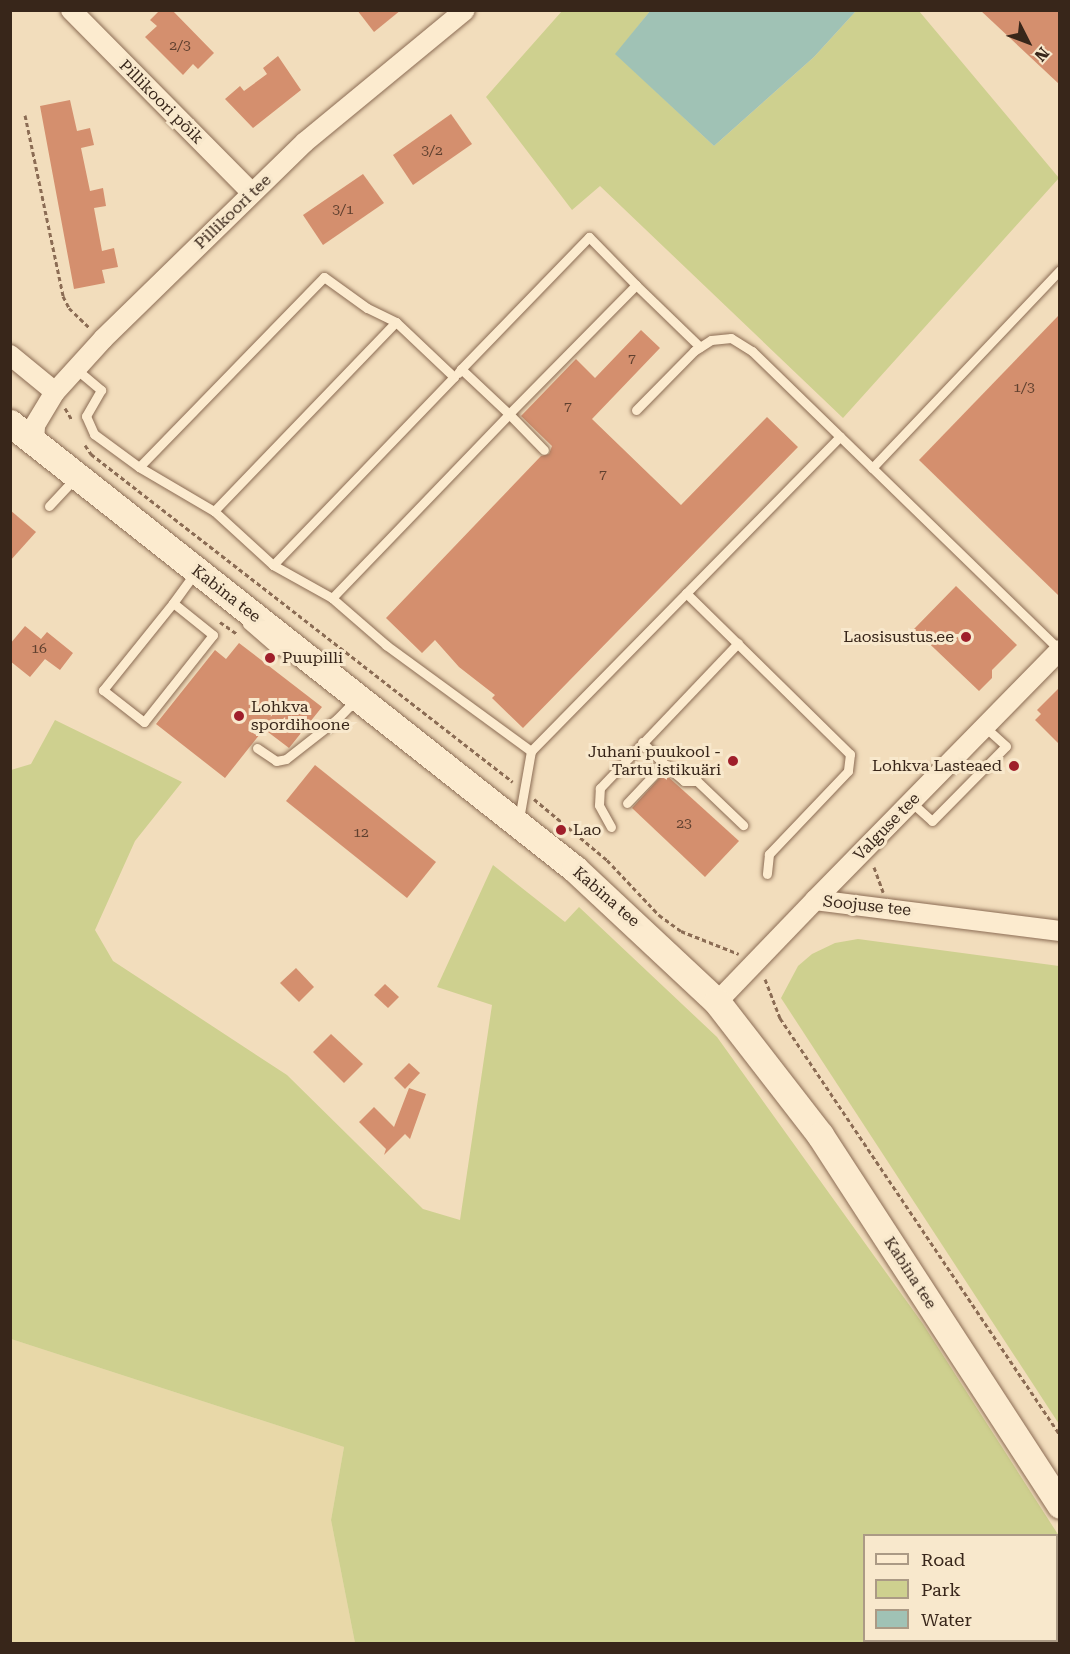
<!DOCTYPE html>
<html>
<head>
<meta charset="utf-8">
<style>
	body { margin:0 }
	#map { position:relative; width:1070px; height:1654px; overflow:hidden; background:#f2ddbc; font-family:"Roboto Serif",serif }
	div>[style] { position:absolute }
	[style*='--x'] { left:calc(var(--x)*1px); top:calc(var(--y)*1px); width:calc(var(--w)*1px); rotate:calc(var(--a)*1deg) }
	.farmland>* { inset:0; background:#e8d8a8 }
	.green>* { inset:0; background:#ced08f }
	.water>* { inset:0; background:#a0c2b5 }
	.building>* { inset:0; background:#d48f6e }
	.path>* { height:3px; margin-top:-1.5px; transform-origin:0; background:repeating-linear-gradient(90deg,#8b6c54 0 4.5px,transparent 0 7.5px) }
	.roads { filter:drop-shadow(0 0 2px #8b6c54) drop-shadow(0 0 2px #8b6c54) }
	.lane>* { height:9px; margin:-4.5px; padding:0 4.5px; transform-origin:4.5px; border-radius:4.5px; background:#fcebcf }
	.street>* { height:20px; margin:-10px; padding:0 10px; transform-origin:10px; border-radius:10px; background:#fcebcf }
	.secondary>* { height:27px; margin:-13.5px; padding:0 13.5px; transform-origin:13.5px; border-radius:13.5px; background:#fcebcf }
	.dots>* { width:16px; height:16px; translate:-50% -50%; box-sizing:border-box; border:3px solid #f8e8cc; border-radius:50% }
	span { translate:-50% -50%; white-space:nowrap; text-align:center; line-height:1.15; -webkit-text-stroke:6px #f8e8cc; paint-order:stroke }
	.number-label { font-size:14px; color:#5f402f }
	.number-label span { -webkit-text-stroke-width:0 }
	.street-label { font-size:16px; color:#38261a }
	.poi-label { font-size:16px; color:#38261a }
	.right { translate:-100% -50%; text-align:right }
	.left { translate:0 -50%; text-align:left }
	.frame { position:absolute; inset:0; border:12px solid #38261a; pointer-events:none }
	.legend { position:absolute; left:863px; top:1534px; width:195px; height:108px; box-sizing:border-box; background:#f8e8cc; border:2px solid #ab9a85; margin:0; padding:8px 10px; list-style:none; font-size:18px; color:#38261a }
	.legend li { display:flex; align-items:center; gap:12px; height:30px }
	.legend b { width:30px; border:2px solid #ab9a85 }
	.north { position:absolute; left:998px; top:12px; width:60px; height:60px; -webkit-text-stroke:4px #f8e8cc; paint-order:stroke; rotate:132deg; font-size:16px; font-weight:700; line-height:24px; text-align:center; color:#38261a }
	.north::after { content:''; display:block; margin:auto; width:21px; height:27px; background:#38261a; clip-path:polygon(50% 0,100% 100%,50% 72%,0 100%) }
</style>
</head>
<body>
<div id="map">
	<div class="farmland">
		<i style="clip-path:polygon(11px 1339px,344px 1447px,331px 1520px,355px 1643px,11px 1644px)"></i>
	</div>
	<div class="green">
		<i style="clip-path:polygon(562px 11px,650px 11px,616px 54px,714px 146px,814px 57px,856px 11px,919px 11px,1059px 178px,843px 418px,600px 186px,572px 210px,486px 97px)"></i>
		<i style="clip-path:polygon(evenodd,55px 720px,182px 782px,135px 841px,95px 930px,113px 961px,287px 1075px,423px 1209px,460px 1220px,492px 1005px,437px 987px,493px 865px,565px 922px,579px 907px,717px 1037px,923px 1324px,1059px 1536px,1059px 1643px,355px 1643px,331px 1520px,344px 1447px,11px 1339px,11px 770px,31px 764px,55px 720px,864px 1536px,1056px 1536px,1056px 1640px,864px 1640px,864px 1536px)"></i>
		<i style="clip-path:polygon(858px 939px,1059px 966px,1059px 1424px,781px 998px,798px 966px,812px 954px,835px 943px)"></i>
	</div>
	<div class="water">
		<i style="clip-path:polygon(650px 11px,650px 10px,856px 11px,814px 57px,714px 146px,615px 54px)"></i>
	</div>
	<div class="building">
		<i style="clip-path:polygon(160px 10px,172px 10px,214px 53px,198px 69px,193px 64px,183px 75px,145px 37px,157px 26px,150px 20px)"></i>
		<i style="clip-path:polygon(357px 10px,401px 10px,374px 32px)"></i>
		<i style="clip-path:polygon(980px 10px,1059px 10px,1059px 84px)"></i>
		<i style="clip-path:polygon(278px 56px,301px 90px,253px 128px,225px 99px,240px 86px,244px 91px,267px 74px,263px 68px)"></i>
		<i style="clip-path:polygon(70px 100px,77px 131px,90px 128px,94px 145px,81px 148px,90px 191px,103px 188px,106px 206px,94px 208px,102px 251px,114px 248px,118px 267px,102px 270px,105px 283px,74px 289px,40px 106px)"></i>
		<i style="clip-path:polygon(451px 114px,472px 144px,413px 185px,393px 155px)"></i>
		<i style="clip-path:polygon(363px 174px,384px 203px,323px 245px,303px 215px)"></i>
		<i style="clip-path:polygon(1059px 315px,1059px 596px,919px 460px)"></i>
		<i style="clip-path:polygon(641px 330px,660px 348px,592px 419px,681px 505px,767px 417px,798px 447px,523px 728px,492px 698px,495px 695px,459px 667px,435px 640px,422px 653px,386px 618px,541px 456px,549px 454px,552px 446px,521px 416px,576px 359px,595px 378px)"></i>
		<i style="clip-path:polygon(10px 510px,36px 532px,10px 561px)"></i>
		<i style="clip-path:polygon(956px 586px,1017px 645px,992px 670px,992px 678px,979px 691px,914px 629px)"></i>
		<i style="clip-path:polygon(25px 626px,41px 639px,47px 632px,73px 653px,60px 670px,45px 659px,30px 677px,10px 661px,10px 644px)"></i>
		<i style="clip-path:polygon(239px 643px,322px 707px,289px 748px,264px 729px,225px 778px,156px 724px,215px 650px,226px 659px)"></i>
		<i style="clip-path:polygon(1059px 688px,1059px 744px,1035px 720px,1041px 714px,1037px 710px)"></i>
		<i style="clip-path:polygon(315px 765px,436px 862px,407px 898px,286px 801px)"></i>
		<i style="clip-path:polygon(664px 773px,739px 841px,705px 877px,632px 808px)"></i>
		<i style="clip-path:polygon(296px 968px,314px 987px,299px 1002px,280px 983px)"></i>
		<i style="clip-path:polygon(385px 984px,399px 997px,388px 1008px,374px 995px)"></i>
		<i style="clip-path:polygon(331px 1034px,363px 1064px,344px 1083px,313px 1052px)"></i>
		<i style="clip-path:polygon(409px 1063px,420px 1073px,405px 1089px,394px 1078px)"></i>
		<i style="clip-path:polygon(409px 1088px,426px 1094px,410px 1139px,405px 1134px,384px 1155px,386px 1149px,359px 1122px,374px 1107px,394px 1127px)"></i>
	</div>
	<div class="path">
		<i style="--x:25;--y:115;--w:185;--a:78.1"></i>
		<i style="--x:63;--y:296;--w:13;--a:63"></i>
		<i style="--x:69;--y:308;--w:29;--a:44"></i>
		<i style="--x:65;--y:408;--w:14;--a:60"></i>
		<i style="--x:85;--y:445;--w:11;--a:56"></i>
		<i style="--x:91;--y:454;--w:534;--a:37.86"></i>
		<i style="--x:220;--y:622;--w:21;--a:35"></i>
		<i style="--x:534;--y:799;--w:95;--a:39.9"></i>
		<i style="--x:607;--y:860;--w:76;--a:46.6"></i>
		<i style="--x:659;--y:915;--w:27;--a:36"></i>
		<i style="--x:681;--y:931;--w:62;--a:21.6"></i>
		<i style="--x:874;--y:867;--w:27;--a:70"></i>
		<i style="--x:765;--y:979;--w:42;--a:69"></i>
		<i style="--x:780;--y:1018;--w:502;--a:56.12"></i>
	</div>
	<div class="roads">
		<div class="lane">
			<i style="--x:636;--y:285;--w:89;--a:44.1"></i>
			<i style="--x:76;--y:369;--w:33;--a:40"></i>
			<i style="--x:101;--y:390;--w:30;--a:120"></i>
			<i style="--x:86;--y:416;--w:20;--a:66"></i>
			<i style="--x:94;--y:434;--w:56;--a:36.3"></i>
			<i style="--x:139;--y:467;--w:87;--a:30.4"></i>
			<i style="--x:214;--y:511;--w:262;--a:-46.1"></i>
			<i style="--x:396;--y:322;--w:32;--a:-154"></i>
			<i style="--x:367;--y:308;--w:53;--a:-144.2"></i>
			<i style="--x:324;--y:277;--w:265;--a:134.2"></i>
			<i style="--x:461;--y:369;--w:184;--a:-45.9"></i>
			<i style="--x:589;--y:237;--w:67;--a:45.6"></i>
			<i style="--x:636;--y:285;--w:181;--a:134.6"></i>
			<i style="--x:509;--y:414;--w:50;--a:45.8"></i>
			<i style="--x:636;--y:410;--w:83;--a:-45.5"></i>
			<i style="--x:694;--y:351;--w:20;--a:-33"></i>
			<i style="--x:711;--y:340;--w:20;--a:-6"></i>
			<i style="--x:731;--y:338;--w:25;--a:32"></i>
			<i style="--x:752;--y:351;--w:429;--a:44.2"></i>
			<i style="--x:872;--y:468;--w:273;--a:-46.5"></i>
			<i style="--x:49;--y:506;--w:40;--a:-47"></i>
			<i style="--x:214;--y:511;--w:80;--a:42.5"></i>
			<i style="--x:273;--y:565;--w:261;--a:-46.1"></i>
			<i style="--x:454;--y:377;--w:80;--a:-136.5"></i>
			<i style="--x:273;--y:565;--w:68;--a:29.2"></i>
			<i style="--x:332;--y:598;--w:255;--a:-46.1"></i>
			<i style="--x:509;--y:414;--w:66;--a:-136.8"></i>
			<i style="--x:461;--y:369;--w:5;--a:127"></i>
			<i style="--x:686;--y:593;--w:230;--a:44.5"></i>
			<i style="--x:850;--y:754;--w:17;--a:97"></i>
			<i style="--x:848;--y:771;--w:115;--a:133.6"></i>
			<i style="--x:769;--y:854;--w:20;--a:96"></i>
			<i style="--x:332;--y:598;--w:72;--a:41"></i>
			<i style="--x:386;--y:645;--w:180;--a:36.2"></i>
			<i style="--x:531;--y:751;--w:441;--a:-45.5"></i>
			<i style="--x:173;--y:603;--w:112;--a:128.8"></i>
			<i style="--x:103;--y:690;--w:52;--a:38"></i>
			<i style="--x:144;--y:722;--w:111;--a:-51.6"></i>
			<i style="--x:213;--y:635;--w:51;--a:-141.3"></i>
			<i style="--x:173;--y:603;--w:37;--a:-54"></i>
			<i style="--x:247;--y:624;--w:40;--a:41"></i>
			<i style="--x:257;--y:748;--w:23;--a:34"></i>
			<i style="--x:276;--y:761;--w:10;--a:-11"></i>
			<i style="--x:286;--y:759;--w:65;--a:-38.1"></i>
			<i style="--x:337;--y:719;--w:29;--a:-46"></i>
			<i style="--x:664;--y:764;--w:26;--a:40"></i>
			<i style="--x:684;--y:781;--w:13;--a:0"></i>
			<i style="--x:697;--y:781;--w:64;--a:43.7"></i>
			<i style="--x:911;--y:802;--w:28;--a:42"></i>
			<i style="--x:932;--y:821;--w:105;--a:-45.4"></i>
			<i style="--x:1006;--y:746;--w:28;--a:-138"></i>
			<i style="--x:627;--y:803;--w:54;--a:-46.5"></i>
			<i style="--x:664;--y:764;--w:31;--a:-135"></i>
			<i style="--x:519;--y:819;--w:69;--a:-80"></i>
			<i style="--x:611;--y:827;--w:25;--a:-119"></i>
			<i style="--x:599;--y:805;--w:17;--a:-87"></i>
			<i style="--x:600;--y:788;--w:200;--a:-46.4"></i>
		</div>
		<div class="street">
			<i style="--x:71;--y:10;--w:257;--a:45.3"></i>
			<i style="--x:10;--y:355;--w:58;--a:39.4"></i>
			<i style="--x:34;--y:441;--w:16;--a:-86"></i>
			<i style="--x:35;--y:425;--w:39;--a:-59"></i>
			<i style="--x:55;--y:392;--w:72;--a:-47.8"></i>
			<i style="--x:103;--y:339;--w:282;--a:-44.3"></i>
			<i style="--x:305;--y:142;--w:207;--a:-39.5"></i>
			<i style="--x:815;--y:900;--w:350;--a:-45.6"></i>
			<i style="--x:717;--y:1002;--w:141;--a:-46.1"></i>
			<i style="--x:815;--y:900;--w:247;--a:7.2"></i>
		</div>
		<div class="secondary">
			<i style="--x:10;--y:423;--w:720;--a:38.29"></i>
			<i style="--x:575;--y:869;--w:195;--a:43.1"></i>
			<i style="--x:717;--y:1002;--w:168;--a:52.2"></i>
			<i style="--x:820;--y:1135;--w:441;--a:57"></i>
		</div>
	</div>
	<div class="dots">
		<i style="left:966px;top:637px;background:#9f1e2a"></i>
		<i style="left:270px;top:658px;background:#9f1e2a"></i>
		<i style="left:239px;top:716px;background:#9f1e2a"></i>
		<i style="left:733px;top:761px;background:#9f1e2a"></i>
		<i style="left:1014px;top:766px;background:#9f1e2a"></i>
		<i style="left:561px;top:830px;background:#9f1e2a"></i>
	</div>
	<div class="number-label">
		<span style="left:180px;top:45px">2/3</span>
		<span style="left:432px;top:150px">3/2</span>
		<span style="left:343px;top:209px">3/1</span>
		<span style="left:632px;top:358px">7</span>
		<span style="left:1024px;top:387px">1/3</span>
		<span style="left:568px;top:406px">7</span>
		<span style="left:603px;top:474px">7</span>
		<span style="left:39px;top:648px">16</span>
		<span style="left:684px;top:823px">23</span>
		<span style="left:361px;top:832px">12</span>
	</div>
	<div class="street-label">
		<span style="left:161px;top:102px;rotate:45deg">Pillikoori põik</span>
		<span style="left:233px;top:212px;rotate:-44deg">Pillikoori tee</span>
		<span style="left:226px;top:594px;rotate:38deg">Kabina tee</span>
		<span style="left:887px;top:827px;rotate:-46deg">Valguse tee</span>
		<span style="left:606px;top:897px;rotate:41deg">Kabina tee</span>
		<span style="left:867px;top:906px;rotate:6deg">Soojuse tee</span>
		<span style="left:910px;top:1273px;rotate:57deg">Kabina tee</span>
	</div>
	<div class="poi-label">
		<span class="right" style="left:954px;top:637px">Laosisustus.ee</span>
		<span class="left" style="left:282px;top:658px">Puupilli</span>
		<span class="left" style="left:251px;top:716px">Lohkva<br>spordihoone</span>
		<span class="right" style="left:721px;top:761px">Juhani puukool -<br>Tartu istikuäri</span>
		<span class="right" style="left:1002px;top:766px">Lohkva Lasteaed</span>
		<span class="left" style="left:573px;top:830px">Lao</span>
	</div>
	<div class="frame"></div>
	<ul class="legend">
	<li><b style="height:8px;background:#fcebcf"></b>Road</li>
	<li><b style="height:16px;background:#ced08f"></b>Park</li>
	<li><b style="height:16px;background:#a0c2b5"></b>Water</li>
	</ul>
	<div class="north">N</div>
</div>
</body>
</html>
